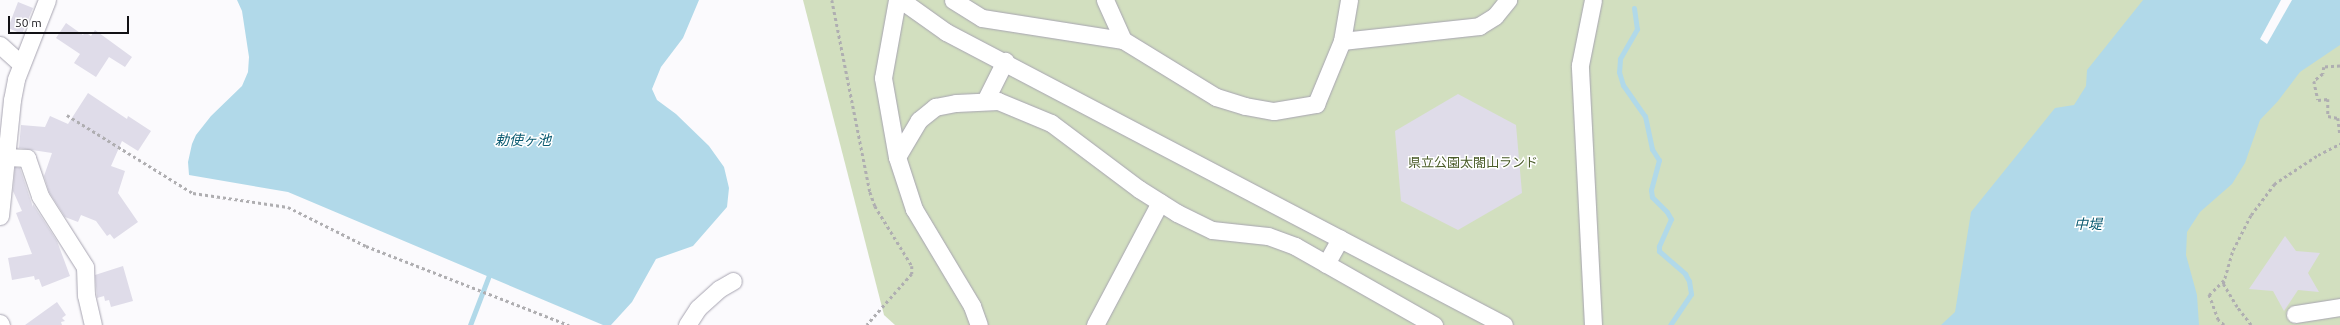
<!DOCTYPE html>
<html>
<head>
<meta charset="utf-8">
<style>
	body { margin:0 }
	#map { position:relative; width:2340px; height:325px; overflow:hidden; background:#fbfafd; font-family:Ubuntu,"Noto Sans JP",sans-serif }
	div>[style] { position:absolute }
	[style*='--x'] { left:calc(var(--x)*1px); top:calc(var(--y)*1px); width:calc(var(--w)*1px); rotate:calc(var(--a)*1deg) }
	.green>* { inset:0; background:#d2dfbf }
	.water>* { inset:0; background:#b1d9e9 }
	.pier>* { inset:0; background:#fbfafd }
	.stream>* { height:5px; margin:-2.5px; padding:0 2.5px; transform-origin:2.5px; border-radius:2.5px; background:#b1d9e9 }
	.building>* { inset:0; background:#dfdce9 }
	.path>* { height:2.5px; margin-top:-1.25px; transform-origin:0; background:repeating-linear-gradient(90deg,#afaeb1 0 3px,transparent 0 6px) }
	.roads { filter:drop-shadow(0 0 1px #a7a4b1) drop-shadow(0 0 1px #a7a4b1) }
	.minor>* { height:17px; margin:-8.5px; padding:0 8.5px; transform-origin:8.5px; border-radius:8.5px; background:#fff }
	span { translate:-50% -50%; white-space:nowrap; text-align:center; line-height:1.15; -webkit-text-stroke:3px #fff; paint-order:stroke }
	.park-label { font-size:13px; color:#495b28 }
	.water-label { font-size:14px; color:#0a5a70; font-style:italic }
	.scale { position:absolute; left:8px; top:16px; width:121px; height:18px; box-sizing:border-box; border:2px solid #121115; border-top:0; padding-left:5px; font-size:12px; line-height:14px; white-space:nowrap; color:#121115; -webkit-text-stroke:3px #fff; paint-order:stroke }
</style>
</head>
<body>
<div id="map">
	<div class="green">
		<i style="clip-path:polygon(803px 0,2340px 0,2340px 325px,895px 325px,884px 315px)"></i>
	</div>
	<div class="water">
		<i style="clip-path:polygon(237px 0,699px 0,683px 38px,661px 67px,652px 89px,657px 100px,676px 114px,709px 146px,724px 167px,729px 188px,727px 207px,693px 246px,656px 259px,632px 302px,611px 325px,603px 325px,288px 192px,189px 175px,188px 162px,192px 144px,196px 135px,211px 116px,242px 86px,248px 72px,249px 57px,242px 11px)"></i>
		<i style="clip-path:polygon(2143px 0,2340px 0,2340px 45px,2300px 72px,2278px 101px,2260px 120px,2245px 163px,2232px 184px,2200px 212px,2187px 232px,2186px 255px,2197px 295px,2199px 325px,1941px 325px,1955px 312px,1971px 212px,2055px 108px,2074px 105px,2086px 86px,2087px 70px)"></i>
	</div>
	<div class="pier">
		<i style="clip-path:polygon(2281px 0,2292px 0,2267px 44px,2260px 39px)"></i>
	</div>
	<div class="stream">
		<i style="--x:1634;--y:8;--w:21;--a:82"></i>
		<i style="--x:1637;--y:29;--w:34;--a:120"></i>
		<i style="--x:1620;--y:59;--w:13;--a:94"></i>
		<i style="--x:1619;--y:72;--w:14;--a:73"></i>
		<i style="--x:1623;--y:85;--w:38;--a:55"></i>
		<i style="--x:1645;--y:116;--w:34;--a:78"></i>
		<i style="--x:1652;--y:149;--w:13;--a:58"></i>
		<i style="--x:1659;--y:160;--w:31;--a:105"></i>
		<i style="--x:1651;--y:190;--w:7;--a:82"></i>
		<i style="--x:1652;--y:197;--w:21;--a:45"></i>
		<i style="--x:1667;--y:212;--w:8;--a:60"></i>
		<i style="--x:1671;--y:219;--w:30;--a:114"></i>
		<i style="--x:1659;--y:246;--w:5;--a:90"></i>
		<i style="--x:1659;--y:251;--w:35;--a:41"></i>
		<i style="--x:1685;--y:274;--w:8;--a:60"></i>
		<i style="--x:1689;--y:281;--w:13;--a:81"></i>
		<i style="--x:1691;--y:294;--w:37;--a:124"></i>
		<i style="--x:470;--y:325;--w:59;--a:-69.1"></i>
	</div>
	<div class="building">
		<i style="clip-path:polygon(18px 2px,33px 8px,22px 34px,8px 28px)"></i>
		<i style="clip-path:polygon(66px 23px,83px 35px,85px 32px,91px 36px,95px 30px,132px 57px,125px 67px,109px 57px,96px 77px,74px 63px,80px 54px,56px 38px)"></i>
		<i style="clip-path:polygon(88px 93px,127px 119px,128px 116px,151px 131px,138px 151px,122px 141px,111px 166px,125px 171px,118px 193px,138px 222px,114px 239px,110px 234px,107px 236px,96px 221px,81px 215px,78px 222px,65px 217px,49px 192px,44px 176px,52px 153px,19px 148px,21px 125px,45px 127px,50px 116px,68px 124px)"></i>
		<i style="clip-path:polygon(1458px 94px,1516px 125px,1522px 193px,1458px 230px,1401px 201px,1395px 131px)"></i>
		<i style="clip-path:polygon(15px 167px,20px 168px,33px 207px,33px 204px,57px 241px,70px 276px,42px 287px,39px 279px,35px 280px,34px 276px,12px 280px,8px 258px,32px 254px,16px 213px,22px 211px,13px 191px)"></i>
		<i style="clip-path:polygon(2285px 236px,2296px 251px,2320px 253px,2308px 273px,2319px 292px,2298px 290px,2284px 311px,2273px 291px,2249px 289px)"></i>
		<i style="clip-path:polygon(123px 266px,133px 301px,111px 307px,109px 300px,105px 301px,104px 296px,97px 298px,95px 275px)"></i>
		<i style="clip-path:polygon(57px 302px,66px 315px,62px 318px,65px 321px,61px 322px,62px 325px,25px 325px)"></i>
	</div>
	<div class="path">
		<i style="--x:832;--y:0;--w:196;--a:78.8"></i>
		<i style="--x:870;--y:192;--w:15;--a:70"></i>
		<i style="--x:875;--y:206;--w:70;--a:58.3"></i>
		<i style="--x:912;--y:266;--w:8;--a:90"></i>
		<i style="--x:912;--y:274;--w:68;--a:131.4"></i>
		<i style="--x:2340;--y:66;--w:16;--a:176"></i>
		<i style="--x:2324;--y:67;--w:7;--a:98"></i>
		<i style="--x:2323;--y:74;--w:11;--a:142"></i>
		<i style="--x:2314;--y:81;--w:19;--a:78"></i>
		<i style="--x:2318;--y:100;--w:10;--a:-6"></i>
		<i style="--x:2328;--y:99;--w:17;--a:90"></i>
		<i style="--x:2328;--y:116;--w:10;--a:11"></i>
		<i style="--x:2338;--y:118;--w:17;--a:83"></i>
		<i style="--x:67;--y:115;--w:148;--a:31.8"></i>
		<i style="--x:193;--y:193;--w:96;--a:8.4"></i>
		<i style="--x:288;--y:207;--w:87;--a:26.6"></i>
		<i style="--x:366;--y:246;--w:218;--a:21.3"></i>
		<i style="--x:2224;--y:325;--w:8;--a:-140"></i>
		<i style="--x:2218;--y:320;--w:27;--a:-110"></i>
		<i style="--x:2209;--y:295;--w:21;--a:-45"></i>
		<i style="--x:2251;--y:325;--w:23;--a:-128"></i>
		<i style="--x:2237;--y:307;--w:27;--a:-121"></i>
		<i style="--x:2223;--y:284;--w:35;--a:-74"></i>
		<i style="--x:2233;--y:250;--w:39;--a:-63"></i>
		<i style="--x:2251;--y:215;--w:39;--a:-53"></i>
		<i style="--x:2274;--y:184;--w:53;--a:-33.4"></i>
		<i style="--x:2318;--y:155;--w:25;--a:-27"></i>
	</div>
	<div class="roads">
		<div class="minor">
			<i style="--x:897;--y:0;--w:79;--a:100.2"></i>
			<i style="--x:883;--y:78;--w:80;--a:80"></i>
			<i style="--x:897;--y:157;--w:55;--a:71.9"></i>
			<i style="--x:914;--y:209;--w:113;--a:59.1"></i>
			<i style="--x:972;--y:306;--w:20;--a:70"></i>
			<i style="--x:901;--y:0;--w:55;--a:35.4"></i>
			<i style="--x:946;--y:32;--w:630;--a:27.7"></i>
			<i style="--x:953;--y:0;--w:34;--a:32"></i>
			<i style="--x:982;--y:18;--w:143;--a:8.9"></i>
			<i style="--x:1123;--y:40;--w:109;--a:31.5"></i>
			<i style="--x:1216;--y:97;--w:30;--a:17"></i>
			<i style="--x:1245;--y:106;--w:29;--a:10"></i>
			<i style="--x:1274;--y:111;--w:43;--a:-9.5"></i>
			<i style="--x:1316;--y:104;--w:68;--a:-67.6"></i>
			<i style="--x:1342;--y:41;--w:138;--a:-6.2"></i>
			<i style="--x:1479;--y:26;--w:19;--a:-32"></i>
			<i style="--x:1495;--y:16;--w:21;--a:-51"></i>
			<i style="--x:1105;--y:0;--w:44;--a:65.8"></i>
			<i style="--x:1342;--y:41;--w:42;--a:-80.3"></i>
			<i style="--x:0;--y:45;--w:28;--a:42"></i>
			<i style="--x:985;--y:101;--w:45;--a:-63.4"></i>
			<i style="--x:7;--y:157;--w:20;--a:3"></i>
			<i style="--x:27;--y:158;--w:40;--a:71.1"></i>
			<i style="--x:40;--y:196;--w:84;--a:57.6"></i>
			<i style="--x:85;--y:267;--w:28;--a:88"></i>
			<i style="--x:86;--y:295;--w:31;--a:77"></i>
			<i style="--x:897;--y:157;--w:43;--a:-59.3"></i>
			<i style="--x:919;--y:120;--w:21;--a:-39"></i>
			<i style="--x:935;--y:107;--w:21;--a:-11"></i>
			<i style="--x:956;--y:103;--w:42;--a:-2.7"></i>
			<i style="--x:998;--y:101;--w:57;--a:22.5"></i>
			<i style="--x:1051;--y:123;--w:110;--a:36.9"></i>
			<i style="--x:1139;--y:189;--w:45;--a:32.3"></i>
			<i style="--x:1177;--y:213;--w:39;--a:26"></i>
			<i style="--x:1212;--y:230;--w:56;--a:6.1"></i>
			<i style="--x:1268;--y:236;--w:29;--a:20"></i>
			<i style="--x:1295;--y:246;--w:160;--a:29.6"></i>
			<i style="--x:0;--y:216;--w:117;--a:-84.1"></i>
			<i style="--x:12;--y:100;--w:21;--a:-79"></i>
			<i style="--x:16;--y:79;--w:85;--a:-68.6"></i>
			<i style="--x:1326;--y:264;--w:29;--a:-61"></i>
			<i style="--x:2295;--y:314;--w:46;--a:-8.8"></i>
			<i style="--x:0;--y:323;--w:2;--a:63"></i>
			<i style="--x:687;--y:325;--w:20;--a:-57"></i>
			<i style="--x:698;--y:308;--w:28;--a:-42"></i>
			<i style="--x:719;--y:289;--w:16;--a:-30"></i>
			<i style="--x:1095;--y:325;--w:139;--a:-62.1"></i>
			<i style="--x:1593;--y:325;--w:260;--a:-92.9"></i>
			<i style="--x:1580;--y:65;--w:66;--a:-78.7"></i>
		</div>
	</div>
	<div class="park-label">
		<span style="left:1473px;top:162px">県立公園太閤山ランド</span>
	</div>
	<div class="water-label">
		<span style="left:523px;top:140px">勅使ヶ池</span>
		<span style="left:2088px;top:224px">中堤</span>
	</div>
	<div class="scale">50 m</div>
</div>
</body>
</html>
